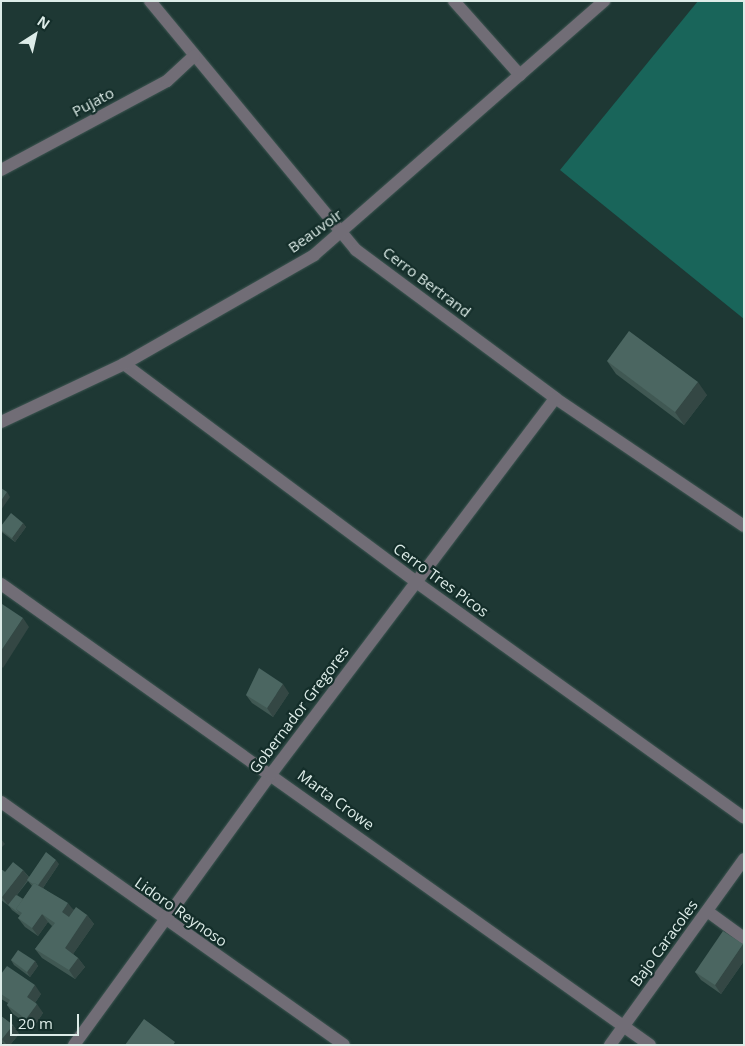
<!DOCTYPE html>
<html>
<head>
<meta charset="utf-8">
<style>
	body { margin:0 }
	#map { position:relative; width:745px; height:1046px; overflow:hidden; background:#1e3834; font-family:"Open Sans",sans-serif }
	div>[style] { position:absolute }
	[style*='--x'] { left:calc(var(--x)*1px); top:calc(var(--y)*1px); width:calc(var(--w)*1px); rotate:calc(var(--a)*1deg) }
	.green>* { inset:0; background:#19655a }
	.roads { filter:drop-shadow(0 0 1px #3d5551) drop-shadow(0 0 1px #3d5551) }
	.minor>* { height:12px; margin:-6px; padding:0 6px; transform-origin:6px; border-radius:6px; background:#716d76 }
	.wall>* { inset:0; background:#405853 }
	.shaded-wall>* { inset:0; background:#344744 }
	.building>* { inset:0; background:#4b6661 }
	span { translate:-50% -50%; white-space:nowrap; text-align:center; line-height:1.15; -webkit-text-stroke:4.5px #142e2a; paint-order:stroke }
	.street-label { font-size:15px; color:#ddece8 }
	.frame { position:absolute; inset:0; border:2px solid #ddece8; pointer-events:none }
	.north { position:absolute; left:10px; top:10px; width:50px; height:50px; -webkit-text-stroke:4px #142e2a; paint-order:stroke; rotate:35deg; font-size:14px; font-weight:700; line-height:20px; text-align:center; color:#ddece8 }
	.north::after { content:''; display:block; margin:auto; width:18px; height:22px; background:#ddece8; clip-path:polygon(50% 0,100% 100%,50% 72%,0 100%) }
	.scale { position:absolute; left:10px; top:1014px; width:69px; height:22px; box-sizing:border-box; border:2px solid #ddece8; border-top:0; padding-left:6px; font-size:15px; line-height:18px; white-space:nowrap; color:#ddece8; -webkit-text-stroke:4px #142e2a; paint-order:stroke }
</style>
</head>
<body>
<div id="map">
	<div class="green">
		<i style="clip-path:polygon(698px 1px,744px 1px,744px 319px,560px 170px)"></i>
	</div>
	<div class="roads">
		<div class="minor">
			<i style="--x:150;--y:1;--w:323;--a:50.4"></i>
			<i style="--x:356;--y:250;--w:248;--a:36.6"></i>
			<i style="--x:555;--y:398;--w:228;--a:34.1"></i>
			<i style="--x:454;--y:1;--w:99;--a:48.3"></i>
			<i style="--x:1;--y:170;--w:188;--a:-28.2"></i>
			<i style="--x:167;--y:81;--w:37;--a:-43"></i>
			<i style="--x:124;--y:364;--w:364;--a:36.7"></i>
			<i style="--x:416;--y:582;--w:404;--a:35.7"></i>
			<i style="--x:1;--y:422;--w:136;--a:-25.2"></i>
			<i style="--x:124;--y:364;--w:219;--a:-29.8"></i>
			<i style="--x:314;--y:255;--w:386;--a:-41.2"></i>
			<i style="--x:1;--y:584;--w:796;--a:35.39"></i>
			<i style="--x:1;--y:802;--w:420;--a:35.3"></i>
			<i style="--x:707;--y:911;--w:46;--a:36.1"></i>
			<i style="--x:74;--y:1045;--w:335;--a:-54"></i>
			<i style="--x:271;--y:774;--w:471;--a:-52.9"></i>
			<i style="--x:610;--y:1045;--w:229;--a:-54.2"></i>
		</div>
	</div>
	<div class="wall">
		<i style="clip-path:polygon(607px 361px,707px 395px,684px 425px,616px 374px)"></i>
		<i style="clip-path:polygon(23px 523px,26px 527px,15px 542px,3px 533px,1px 531px,1px 526px)"></i>
		<i style="clip-path:polygon(289px 693px,273px 717px,252px 703px,246px 695px)"></i>
		<i style="clip-path:polygon(evenodd,59px 864px,43px 888px,74px 910px,87px 915px,94px 924px,73px 954px,78px 958px,85px 967px,75px 979px,42px 958px,35px 949px,52px 926px,48px 922px,38px 936px,25px 927px,18px 918px,20px 916px,12px 910px,9px 906px,1px 900px,1px 869px,5px 872px,23px 870px,29px 877px,59px 864px,28px 881px,32px 886px,23px 899px,17px 895px,28px 881px)"></i>
		<i style="clip-path:polygon(743px 944px,744px 945px,744px 961px,721px 994px,701px 980px,695px 972px)"></i>
		<i style="clip-path:polygon(11px 960px,35px 961px,38px 966px,30px 977px,14px 965px)"></i>
		<i style="clip-path:polygon(1px 974px,41px 994px,35px 1003px,43px 1013px,33px 1028px,13px 1014px,7px 1005px,8px 1003px,1px 999px)"></i>
		<i style="clip-path:polygon(1px 1016px,13px 1025px,19px 1034px,10px 1045px,5px 1045px,1px 1042px)"></i>
	</div>
	<div class="shaded-wall">
		<i style="clip-path:polygon(698px 382px,707px 395px,684px 425px,675px 412px)"></i>
		<i style="clip-path:polygon(7px 492px,10px 497px,1px 510px,1px 501px)"></i>
		<i style="clip-path:polygon(23px 523px,26px 527px,15px 542px,12px 538px)"></i>
		<i style="clip-path:polygon(23px 618px,29px 627px,3px 668px,1px 666px,1px 651px)"></i>
		<i style="clip-path:polygon(283px 684px,289px 693px,273px 717px,267px 708px)"></i>
		<i style="clip-path:polygon(1px 839px,5px 844px,1px 848px)"></i>
		<i style="clip-path:polygon(56px 860px,59px 864px,40px 892px,37px 887px)"></i>
		<i style="clip-path:polygon(23px 870px,29px 878px,9px 906px,2px 897px)"></i>
		<i style="clip-path:polygon(68px 903px,75px 912px,68px 921px,62px 912px)"></i>
		<i style="clip-path:polygon(42px 914px,48px 922px,38px 936px,32px 928px)"></i>
		<i style="clip-path:polygon(87px 915px,94px 924px,71px 957px,65px 948px)"></i>
		<i style="clip-path:polygon(743px 944px,744px 945px,744px 961px,721px 994px,715px 985px)"></i>
		<i style="clip-path:polygon(78px 958px,85px 967px,75px 979px,69px 970px)"></i>
		<i style="clip-path:polygon(35px 961px,38px 966px,30px 977px,27px 972px)"></i>
		<i style="clip-path:polygon(35px 985px,41px 994px,33px 1006px,27px 997px)"></i>
		<i style="clip-path:polygon(37px 1004px,43px 1013px,33px 1028px,26px 1019px)"></i>
		<i style="clip-path:polygon(13px 1025px,19px 1034px,10px 1045px,7px 1045px,2px 1039px)"></i>
	</div>
	<div class="building">
		<i style="clip-path:polygon(629px 331px,698px 382px,675px 412px,607px 361px)"></i>
		<i style="clip-path:polygon(1px 488px,7px 492px,1px 501px)"></i>
		<i style="clip-path:polygon(11px 513px,23px 523px,12px 538px,1px 530px,1px 526px)"></i>
		<i style="clip-path:polygon(2px 604px,23px 618px,1px 651px,1px 605px)"></i>
		<i style="clip-path:polygon(259px 668px,283px 684px,267px 708px,246px 695px)"></i>
		<i style="clip-path:polygon(46px 852px,56px 860px,38px 885px,34px 883px,33px 884px,27px 880px)"></i>
		<i style="clip-path:polygon(13px 862px,23px 870px,2px 897px,1px 896px,1px 869px,5px 872px)"></i>
		<i style="clip-path:polygon(34px 883px,68px 903px,62px 912px,69px 917px,76px 907px,87px 915px,65px 948px,78px 958px,69px 970px,35px 949px,55px 923px,42px 914px,32px 928px,18px 918px,22px 913px,16px 909px)"></i>
		<i style="clip-path:polygon(16px 895px,23px 899px,16px 909px,19px 913px,8px 905px)"></i>
		<i style="clip-path:polygon(723px 931px,743px 944px,715px 985px,695px 972px)"></i>
		<i style="clip-path:polygon(18px 950px,35px 961px,27px 972px,11px 960px)"></i>
		<i style="clip-path:polygon(7px 966px,35px 985px,27px 997px,37px 1004px,26px 1019px,7px 1005px,10px 1000px,1px 994px,1px 974px)"></i>
		<i style="clip-path:polygon(1px 1016px,13px 1025px,2px 1039px,1px 1038px)"></i>
		<i style="clip-path:polygon(144px 1019px,175px 1042px,173px 1045px,125px 1045px)"></i>
	</div>
	<div class="street-label">
		<span style="left:93px;top:102px;rotate:-28deg">Pujato</span>
		<span style="left:315px;top:231px;rotate:-36deg">Beauvoir</span>
		<span style="left:427px;top:282px;rotate:37deg">Cerro Bertrand</span>
		<span style="left:441px;top:580px;rotate:36deg">Cerro Tres Picos</span>
		<span style="left:299px;top:710px;rotate:-53deg">Gobernador Gregores</span>
		<span style="left:336px;top:800px;rotate:36deg">Marta Crowe</span>
		<span style="left:181px;top:912px;rotate:35deg">Lidoro Reynoso</span>
		<span style="left:664px;top:943px;rotate:-54deg">Bajo Caracoles</span>
	</div>
	<div class="frame"></div>
	<div class="north">N</div>
	<div class="scale">20 m</div>
</div>
</body>
</html>
